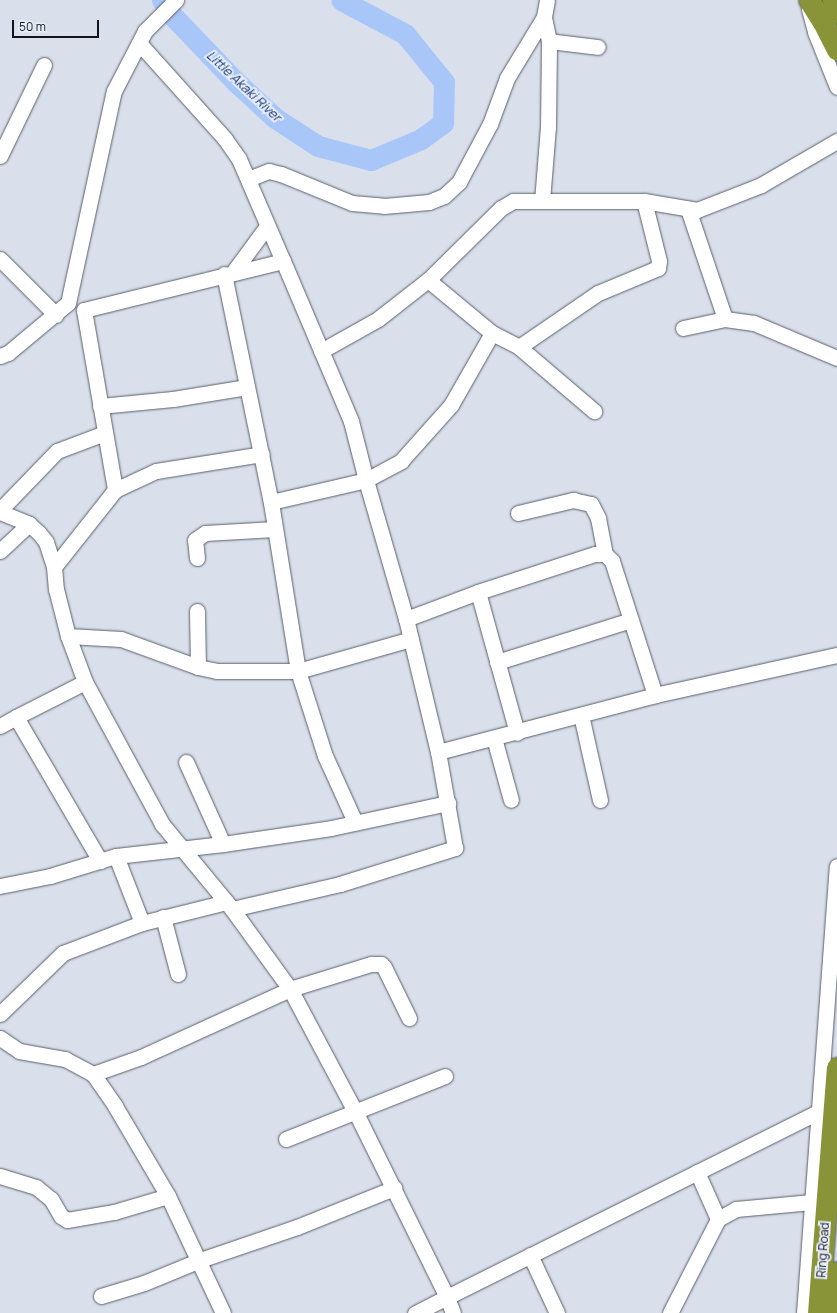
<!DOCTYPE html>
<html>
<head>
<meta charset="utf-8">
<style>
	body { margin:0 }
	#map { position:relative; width:837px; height:1313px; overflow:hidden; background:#d9e0ec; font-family:Manrope,sans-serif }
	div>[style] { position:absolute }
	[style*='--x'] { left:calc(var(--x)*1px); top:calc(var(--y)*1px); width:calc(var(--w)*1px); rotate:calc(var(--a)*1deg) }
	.river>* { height:21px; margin:-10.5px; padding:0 10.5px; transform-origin:10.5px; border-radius:10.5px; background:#a9c6f9 }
	.roads { filter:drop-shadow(0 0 1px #595f69) drop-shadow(0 0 1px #595f69) }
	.minor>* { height:15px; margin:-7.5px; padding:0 7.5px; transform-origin:7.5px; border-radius:7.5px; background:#fff }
	.highway>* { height:21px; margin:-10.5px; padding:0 10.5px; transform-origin:10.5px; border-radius:10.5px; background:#899438 }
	span { translate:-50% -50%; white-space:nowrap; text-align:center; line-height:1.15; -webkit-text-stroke:4px #e6edf9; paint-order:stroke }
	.street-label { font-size:12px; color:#121418 }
	.water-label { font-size:13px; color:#13336e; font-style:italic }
	.scale { position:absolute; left:12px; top:20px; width:87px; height:18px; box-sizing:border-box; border:2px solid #121418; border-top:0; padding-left:5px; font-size:12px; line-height:14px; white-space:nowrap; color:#121418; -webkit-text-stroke:3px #e6edf9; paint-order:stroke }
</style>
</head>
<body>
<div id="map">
	<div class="river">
		<i style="--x:162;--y:0;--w:17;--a:57"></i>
		<i style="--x:171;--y:14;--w:94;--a:46.3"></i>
		<i style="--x:236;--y:82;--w:53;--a:42.7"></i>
		<i style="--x:275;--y:118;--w:51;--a:33.1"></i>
		<i style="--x:318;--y:146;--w:55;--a:14.8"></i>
		<i style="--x:371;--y:160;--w:54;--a:-22.8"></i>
		<i style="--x:421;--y:139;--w:27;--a:-36"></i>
		<i style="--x:443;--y:123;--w:41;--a:-88.6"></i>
		<i style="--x:444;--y:82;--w:62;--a:-129.1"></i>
		<i style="--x:405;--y:34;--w:72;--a:-152"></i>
	</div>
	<div class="roads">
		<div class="minor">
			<i style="--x:809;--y:9;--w:24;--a:75"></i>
			<i style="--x:815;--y:32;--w:59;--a:68.2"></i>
			<i style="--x:549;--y:41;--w:49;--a:7"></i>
			<i style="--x:139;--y:43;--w:129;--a:48.1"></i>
			<i style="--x:225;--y:139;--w:24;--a:55"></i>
			<i style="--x:239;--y:159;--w:111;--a:66.7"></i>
			<i style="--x:0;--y:156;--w:101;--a:-64.2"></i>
			<i style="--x:248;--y:179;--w:22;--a:-21"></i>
			<i style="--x:269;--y:171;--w:12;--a:14"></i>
			<i style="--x:281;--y:174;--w:77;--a:22.2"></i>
			<i style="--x:352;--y:203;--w:32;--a:5"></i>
			<i style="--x:384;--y:206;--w:45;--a:-5.1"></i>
			<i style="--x:429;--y:202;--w:16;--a:-22"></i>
			<i style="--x:444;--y:196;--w:21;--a:-43"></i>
			<i style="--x:459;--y:182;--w:66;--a:-61.9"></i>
			<i style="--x:490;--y:124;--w:49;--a:-69.7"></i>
			<i style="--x:507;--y:78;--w:71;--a:-58.8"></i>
			<i style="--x:542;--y:201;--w:102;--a:0"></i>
			<i style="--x:644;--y:201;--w:54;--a:9.6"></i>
			<i style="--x:697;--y:210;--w:69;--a:-21.3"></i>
			<i style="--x:761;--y:185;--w:88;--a:-30.1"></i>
			<i style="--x:688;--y:209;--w:116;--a:71.4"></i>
			<i style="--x:0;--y:259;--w:79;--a:45"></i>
			<i style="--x:234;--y:271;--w:56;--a:-53.7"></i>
			<i style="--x:224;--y:274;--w:233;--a:78.4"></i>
			<i style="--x:428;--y:280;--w:83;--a:39.6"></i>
			<i style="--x:683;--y:328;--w:43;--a:-12.1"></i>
			<i style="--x:725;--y:319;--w:29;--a:8"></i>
			<i style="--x:754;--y:323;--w:90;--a:22.9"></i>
			<i style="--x:519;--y:347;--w:96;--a:-34.4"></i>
			<i style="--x:598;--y:293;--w:65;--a:-22.6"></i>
			<i style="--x:658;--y:268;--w:7;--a:-82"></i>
			<i style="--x:659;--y:261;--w:62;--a:-104"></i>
			<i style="--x:321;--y:351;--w:65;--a:-29.3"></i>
			<i style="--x:378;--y:319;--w:63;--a:-38"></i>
			<i style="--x:428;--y:280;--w:103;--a:-44.6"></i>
			<i style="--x:501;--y:208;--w:14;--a:-30"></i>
			<i style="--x:513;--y:201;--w:29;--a:0"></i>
			<i style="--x:542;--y:201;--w:74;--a:-85.4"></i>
			<i style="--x:548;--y:127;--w:86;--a:-89.3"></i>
			<i style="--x:549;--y:41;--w:25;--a:-102"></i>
			<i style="--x:544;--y:17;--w:17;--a:-80"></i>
			<i style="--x:0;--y:356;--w:9;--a:-21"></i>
			<i style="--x:8;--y:353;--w:78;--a:-39.8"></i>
			<i style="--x:68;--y:303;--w:217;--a:-77.8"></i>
			<i style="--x:114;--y:91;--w:68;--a:-62.7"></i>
			<i style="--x:145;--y:31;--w:44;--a:-45"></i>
			<i style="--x:100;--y:406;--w:73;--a:-5.5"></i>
			<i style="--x:173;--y:399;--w:75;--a:-9.2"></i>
			<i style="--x:115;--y:490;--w:45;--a:-24.9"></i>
			<i style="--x:156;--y:471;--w:107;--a:-9.1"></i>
			<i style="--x:0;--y:510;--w:82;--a:-46"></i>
			<i style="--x:57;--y:451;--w:51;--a:-20.6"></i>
			<i style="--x:0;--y:512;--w:31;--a:22"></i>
			<i style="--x:29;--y:524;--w:13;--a:42"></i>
			<i style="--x:39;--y:533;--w:11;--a:52"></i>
			<i style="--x:46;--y:542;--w:26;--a:72"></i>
			<i style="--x:518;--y:513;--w:57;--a:-13.3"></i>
			<i style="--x:573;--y:500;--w:18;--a:13"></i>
			<i style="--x:591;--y:504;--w:16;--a:63"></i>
			<i style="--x:598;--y:518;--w:37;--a:79"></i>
			<i style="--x:0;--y:551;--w:40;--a:-43"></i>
			<i style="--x:197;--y:558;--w:18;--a:-96"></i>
			<i style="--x:195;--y:540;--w:12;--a:-35"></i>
			<i style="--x:205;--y:533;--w:70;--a:-3.3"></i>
			<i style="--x:478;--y:592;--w:146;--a:74.5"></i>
			<i style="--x:197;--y:611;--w:56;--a:89"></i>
			<i style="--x:406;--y:619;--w:77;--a:-20.6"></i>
			<i style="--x:478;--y:592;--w:123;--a:-18"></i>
			<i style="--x:595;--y:554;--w:10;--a:0"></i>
			<i style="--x:605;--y:554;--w:10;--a:45"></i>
			<i style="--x:612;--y:561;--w:141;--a:72.2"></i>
			<i style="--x:68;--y:636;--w:53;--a:3.2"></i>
			<i style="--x:121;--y:639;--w:82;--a:20"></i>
			<i style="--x:198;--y:667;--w:19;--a:12"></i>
			<i style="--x:217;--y:671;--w:81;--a:0"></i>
			<i style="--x:298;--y:671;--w:117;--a:-15.8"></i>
			<i style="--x:497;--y:662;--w:140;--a:-17.4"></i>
			<i style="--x:85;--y:682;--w:77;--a:153.1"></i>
			<i style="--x:16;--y:717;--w:167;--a:59.7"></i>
			<i style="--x:581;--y:715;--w:87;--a:77.4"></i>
			<i style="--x:0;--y:726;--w:18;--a:-29"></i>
			<i style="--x:494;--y:738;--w:64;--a:74.7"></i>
			<i style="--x:438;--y:752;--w:224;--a:-14.7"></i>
			<i style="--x:655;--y:695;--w:186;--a:-12.4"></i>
			<i style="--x:186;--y:762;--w:90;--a:65.7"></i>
			<i style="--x:355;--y:822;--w:72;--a:-114.4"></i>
			<i style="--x:325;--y:756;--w:89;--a:-107.6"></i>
			<i style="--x:298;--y:671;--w:171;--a:-99.1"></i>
			<i style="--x:271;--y:502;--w:98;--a:-13"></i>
			<i style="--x:366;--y:480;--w:61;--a:-104.3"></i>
			<i style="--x:351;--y:421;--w:174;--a:-113"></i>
			<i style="--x:283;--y:261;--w:205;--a:166.2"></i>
			<i style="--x:84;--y:310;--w:183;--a:80.2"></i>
			<i style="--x:115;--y:490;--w:98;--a:128.4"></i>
			<i style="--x:54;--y:567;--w:22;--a:85"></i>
			<i style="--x:56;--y:589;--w:49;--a:75.7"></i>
			<i style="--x:68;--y:636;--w:49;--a:69.7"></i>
			<i style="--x:85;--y:682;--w:162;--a:61.5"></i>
			<i style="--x:162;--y:824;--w:110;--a:50.5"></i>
			<i style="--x:232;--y:909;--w:99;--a:54.1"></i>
			<i style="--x:290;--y:989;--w:138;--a:62"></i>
			<i style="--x:355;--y:1111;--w:208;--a:63.7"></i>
			<i style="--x:447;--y:1297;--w:36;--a:153"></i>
			<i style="--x:116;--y:856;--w:72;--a:68.8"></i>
			<i style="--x:0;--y:886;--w:51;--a:-11.3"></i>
			<i style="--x:50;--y:876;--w:69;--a:-16.9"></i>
			<i style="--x:116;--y:856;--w:108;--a:-6.4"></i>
			<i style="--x:223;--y:844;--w:109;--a:-8.4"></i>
			<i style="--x:331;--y:828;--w:120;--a:-12.1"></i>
			<i style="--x:232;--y:909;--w:111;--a:-13"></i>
			<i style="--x:340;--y:884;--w:121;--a:-17.4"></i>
			<i style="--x:455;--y:848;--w:97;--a:-100"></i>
			<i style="--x:438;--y:752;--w:137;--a:-103.5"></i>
			<i style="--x:406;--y:619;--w:145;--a:-106.1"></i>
			<i style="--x:366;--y:480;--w:40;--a:-28"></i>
			<i style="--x:401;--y:461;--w:75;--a:-48.2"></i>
			<i style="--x:451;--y:405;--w:83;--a:-60.3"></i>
			<i style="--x:492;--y:333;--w:30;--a:27"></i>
			<i style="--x:519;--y:347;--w:99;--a:40.5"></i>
			<i style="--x:163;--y:917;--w:59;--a:75.3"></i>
			<i style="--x:0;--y:1014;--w:88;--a:-44.1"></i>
			<i style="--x:63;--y:953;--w:85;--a:-20.8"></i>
			<i style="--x:142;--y:923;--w:87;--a:-14"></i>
			<i style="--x:0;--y:1038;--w:23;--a:34"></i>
			<i style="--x:19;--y:1051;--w:47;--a:9.9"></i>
			<i style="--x:65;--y:1059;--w:32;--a:28"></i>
			<i style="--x:93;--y:1074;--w:39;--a:55"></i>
			<i style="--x:115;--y:1106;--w:104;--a:59.5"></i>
			<i style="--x:168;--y:1196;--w:129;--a:64.8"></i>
			<i style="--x:93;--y:1074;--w:51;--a:-19.5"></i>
			<i style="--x:141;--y:1057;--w:164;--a:-24.5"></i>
			<i style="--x:290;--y:989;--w:85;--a:-17.2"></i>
			<i style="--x:371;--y:964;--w:10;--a:0"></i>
			<i style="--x:381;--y:964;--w:4;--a:45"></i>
			<i style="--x:384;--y:967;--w:57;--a:63.9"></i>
			<i style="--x:286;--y:1139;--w:171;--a:-21.6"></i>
			<i style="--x:697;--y:1172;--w:51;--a:65.9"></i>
			<i style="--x:0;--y:1176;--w:38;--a:17"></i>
			<i style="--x:36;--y:1187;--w:19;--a:39"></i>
			<i style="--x:51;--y:1199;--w:20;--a:60"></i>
			<i style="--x:61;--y:1216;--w:7;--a:34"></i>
			<i style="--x:67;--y:1220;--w:48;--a:-9.7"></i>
			<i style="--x:114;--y:1212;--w:56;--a:-16.5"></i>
			<i style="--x:530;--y:1255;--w:64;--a:65"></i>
			<i style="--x:101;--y:1296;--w:45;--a:-16.8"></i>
			<i style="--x:144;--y:1283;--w:61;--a:-22.3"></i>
			<i style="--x:200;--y:1260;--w:102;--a:-18.8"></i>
			<i style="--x:297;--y:1227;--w:105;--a:-21.9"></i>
			<i style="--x:453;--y:1313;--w:17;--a:-111"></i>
			<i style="--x:447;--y:1297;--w:415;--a:-26.5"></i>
			<i style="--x:670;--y:1313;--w:106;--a:-62.9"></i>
			<i style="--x:718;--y:1219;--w:21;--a:-29"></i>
			<i style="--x:736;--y:1209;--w:76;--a:-5.3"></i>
			<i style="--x:804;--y:1313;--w:448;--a:-85.8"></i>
		</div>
		<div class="highway">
			<i style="--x:809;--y:0;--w:26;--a:58"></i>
			<i style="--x:823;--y:22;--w:31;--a:63"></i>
			<i style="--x:833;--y:0;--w:13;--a:72"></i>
			<i style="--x:818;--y:1313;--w:246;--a:-85.6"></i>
			<i style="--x:834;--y:1313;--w:41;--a:-85.8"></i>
		</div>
	</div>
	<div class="street-label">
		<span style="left:823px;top:1250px;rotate:-86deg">Ring Road</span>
	</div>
	<div class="water-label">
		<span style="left:244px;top:86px;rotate:43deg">Little Akaki River</span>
	</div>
	<div class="scale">50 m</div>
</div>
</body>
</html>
